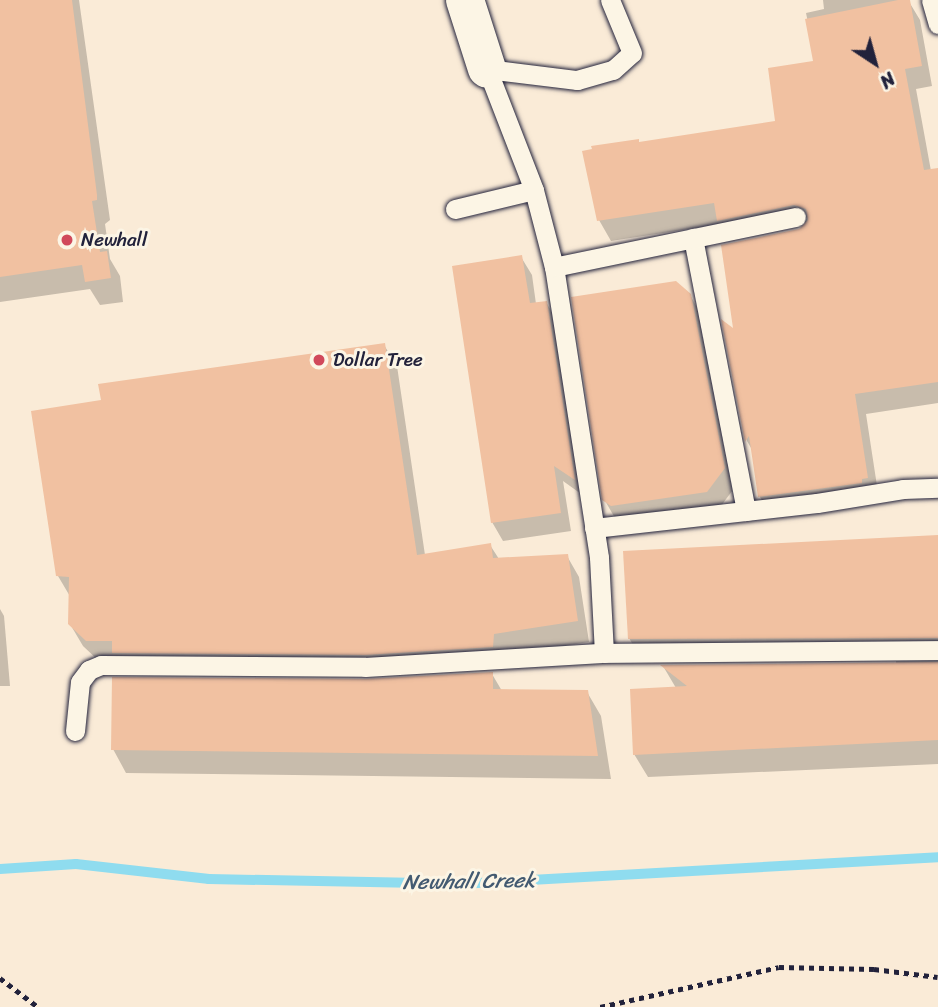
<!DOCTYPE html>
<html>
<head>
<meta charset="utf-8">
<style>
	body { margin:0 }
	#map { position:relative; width:938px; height:1007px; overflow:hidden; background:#faebd7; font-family:Sriracha,sans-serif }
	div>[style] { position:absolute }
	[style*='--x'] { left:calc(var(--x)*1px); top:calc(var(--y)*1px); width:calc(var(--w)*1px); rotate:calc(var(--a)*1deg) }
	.shadow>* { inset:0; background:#0003 }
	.stream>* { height:10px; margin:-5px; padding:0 5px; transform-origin:5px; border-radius:5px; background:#8fdcef }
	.building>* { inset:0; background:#f1c1a1 }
	.path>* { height:4.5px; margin-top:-2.25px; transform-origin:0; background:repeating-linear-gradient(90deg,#22223b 0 5px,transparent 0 10px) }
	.roads { filter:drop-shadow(0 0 2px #22223b) drop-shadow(0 0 2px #22223b) }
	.service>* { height:19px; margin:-9.5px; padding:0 9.5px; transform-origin:9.5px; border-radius:9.5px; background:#fcf5e5 }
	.minor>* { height:38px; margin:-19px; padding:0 19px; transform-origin:19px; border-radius:19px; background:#fcf5e5 }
	.dots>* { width:19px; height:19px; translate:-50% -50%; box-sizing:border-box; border:4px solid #fcf5e5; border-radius:50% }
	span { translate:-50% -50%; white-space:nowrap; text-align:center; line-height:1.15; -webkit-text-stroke:6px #fcf5e5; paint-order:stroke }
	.poi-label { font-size:19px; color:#22223b }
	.left { translate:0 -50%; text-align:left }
	.water-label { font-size:21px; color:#435a71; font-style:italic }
	.north { position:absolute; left:840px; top:28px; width:70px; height:70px; -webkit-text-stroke:5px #fcf5e5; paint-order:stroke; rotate:144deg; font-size:19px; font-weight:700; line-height:28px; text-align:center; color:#22223b }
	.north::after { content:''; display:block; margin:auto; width:24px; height:32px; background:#22223b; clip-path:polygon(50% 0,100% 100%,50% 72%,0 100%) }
</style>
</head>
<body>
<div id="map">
	<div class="shadow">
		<i style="clip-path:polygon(0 0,79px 0,110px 220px,105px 224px,110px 259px,120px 276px,123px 302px,100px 305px,90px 289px,0 302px)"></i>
		<i style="clip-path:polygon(823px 0,908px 0,920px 20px,932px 86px,916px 89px,931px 171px,938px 170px,938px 403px,866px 414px,879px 499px,772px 517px,760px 497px,754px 453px,747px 441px,724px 323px,735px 333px,805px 225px,730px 241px,721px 224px,611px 241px,599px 220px,640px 144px,777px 123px,816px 62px,806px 13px,824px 9px)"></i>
		<i style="clip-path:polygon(521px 257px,532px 275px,536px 304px,546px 302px,557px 321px,584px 496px,563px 481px,571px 531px,503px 541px,492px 522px)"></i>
		<i style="clip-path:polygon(690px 295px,701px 315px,735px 487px,718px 510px,615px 518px,604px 499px)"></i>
		<i style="clip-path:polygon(384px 345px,397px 366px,425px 555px,490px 545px,499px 559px,567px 556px,579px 577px,589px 642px,505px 655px,100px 662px,83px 646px,70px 624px,71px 598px,58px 576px,103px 402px)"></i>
		<i style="clip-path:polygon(938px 537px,938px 764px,648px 777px,634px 754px,676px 688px,663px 666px,896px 664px,896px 661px,643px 662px,629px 638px)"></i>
		<i style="clip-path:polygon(0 609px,4px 616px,10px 686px,0 686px)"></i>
		<i style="clip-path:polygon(492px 674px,502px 691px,587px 692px,601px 716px,611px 779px,126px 773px,113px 749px,365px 681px)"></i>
	</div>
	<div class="stream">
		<i style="--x:0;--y:869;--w:76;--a:-3.8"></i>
		<i style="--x:76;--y:864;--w:134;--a:6.4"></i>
		<i style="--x:209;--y:879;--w:250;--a:1.1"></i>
		<i style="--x:459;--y:884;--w:480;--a:-3.2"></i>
	</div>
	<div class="building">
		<i style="clip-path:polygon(0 0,72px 0,97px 195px,97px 200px,92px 201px,100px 252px,107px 251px,111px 278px,85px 282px,82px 265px,0 277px)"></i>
		<i style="clip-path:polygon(898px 0,910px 0,922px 66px,905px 69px,924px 170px,938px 168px,938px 382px,855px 394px,868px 478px,862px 479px,862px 483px,758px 497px,749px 436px,745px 442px,721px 319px,733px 328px,721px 245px,799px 229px,808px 220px,806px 209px,794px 205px,717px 221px,714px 203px,597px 221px,582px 151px,592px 149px,591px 146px,639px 139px,639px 142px,775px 121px,768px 68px,813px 61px,805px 19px)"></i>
		<i style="clip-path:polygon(522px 255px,530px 303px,547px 301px,575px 480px,554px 466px,561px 513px,491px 523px,452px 266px)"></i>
		<i style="clip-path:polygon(676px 281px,691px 294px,725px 468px,707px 492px,611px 506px,602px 500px,571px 297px)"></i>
		<i style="clip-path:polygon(385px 343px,417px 555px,491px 543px,493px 558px,568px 554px,578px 621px,494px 634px,493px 647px,365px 655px,112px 653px,112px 641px,86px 641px,68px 624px,69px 577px,56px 576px,31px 411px,101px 400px,98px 384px)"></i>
		<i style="clip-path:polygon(938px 535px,938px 638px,628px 639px,623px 551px)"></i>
		<i style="clip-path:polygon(938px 662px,938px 740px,633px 755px,630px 689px,687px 686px,660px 665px)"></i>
		<i style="clip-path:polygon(493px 672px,493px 689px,588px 690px,598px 756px,111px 750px,112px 677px,365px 679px)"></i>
	</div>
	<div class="path">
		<i style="--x:0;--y:978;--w:48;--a:37.3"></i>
		<i style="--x:600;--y:1007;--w:183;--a:-12.6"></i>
		<i style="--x:779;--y:967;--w:95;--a:1.2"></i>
		<i style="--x:874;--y:969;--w:64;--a:7.1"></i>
	</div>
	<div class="roads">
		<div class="service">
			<i style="--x:931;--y:0;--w:25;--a:74"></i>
			<i style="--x:455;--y:209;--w:81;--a:-13.5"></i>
			<i style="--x:693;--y:238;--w:278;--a:79"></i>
			<i style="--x:554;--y:267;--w:80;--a:-104.6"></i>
			<i style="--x:534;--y:190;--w:130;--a:-111.2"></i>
			<i style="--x:487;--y:69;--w:91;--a:7"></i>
			<i style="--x:577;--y:80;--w:37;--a:-16"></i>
			<i style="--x:613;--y:70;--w:25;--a:-42"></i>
			<i style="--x:632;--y:53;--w:57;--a:-112.5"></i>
			<i style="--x:594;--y:528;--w:224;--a:-6.4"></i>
			<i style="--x:817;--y:503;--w:87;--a:-9.2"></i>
			<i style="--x:903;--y:489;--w:35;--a:-2"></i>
			<i style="--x:604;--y:653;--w:334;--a:-0.5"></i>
			<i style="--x:75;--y:731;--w:49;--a:-84.2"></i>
			<i style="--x:80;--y:682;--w:15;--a:-53"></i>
			<i style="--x:89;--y:670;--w:13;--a:-23"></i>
			<i style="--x:101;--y:665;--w:264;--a:0.4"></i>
			<i style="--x:365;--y:667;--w:239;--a:-3.4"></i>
			<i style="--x:604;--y:653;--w:96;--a:-93"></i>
			<i style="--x:599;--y:557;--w:293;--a:-98.8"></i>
			<i style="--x:554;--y:267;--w:247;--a:-11.7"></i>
		</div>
		<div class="minor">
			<i style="--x:465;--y:0;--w:72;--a:72.3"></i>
		</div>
	</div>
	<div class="dots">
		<i style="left:67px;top:240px;background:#d1495b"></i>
		<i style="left:319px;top:360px;background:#d1495b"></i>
	</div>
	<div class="poi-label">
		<span class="left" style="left:81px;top:240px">Newhall</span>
		<span class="left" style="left:333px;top:360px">Dollar Tree</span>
	</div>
	<div class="water-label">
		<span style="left:469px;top:881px;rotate:-1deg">Newhall Creek</span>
	</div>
	<div class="north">N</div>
</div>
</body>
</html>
